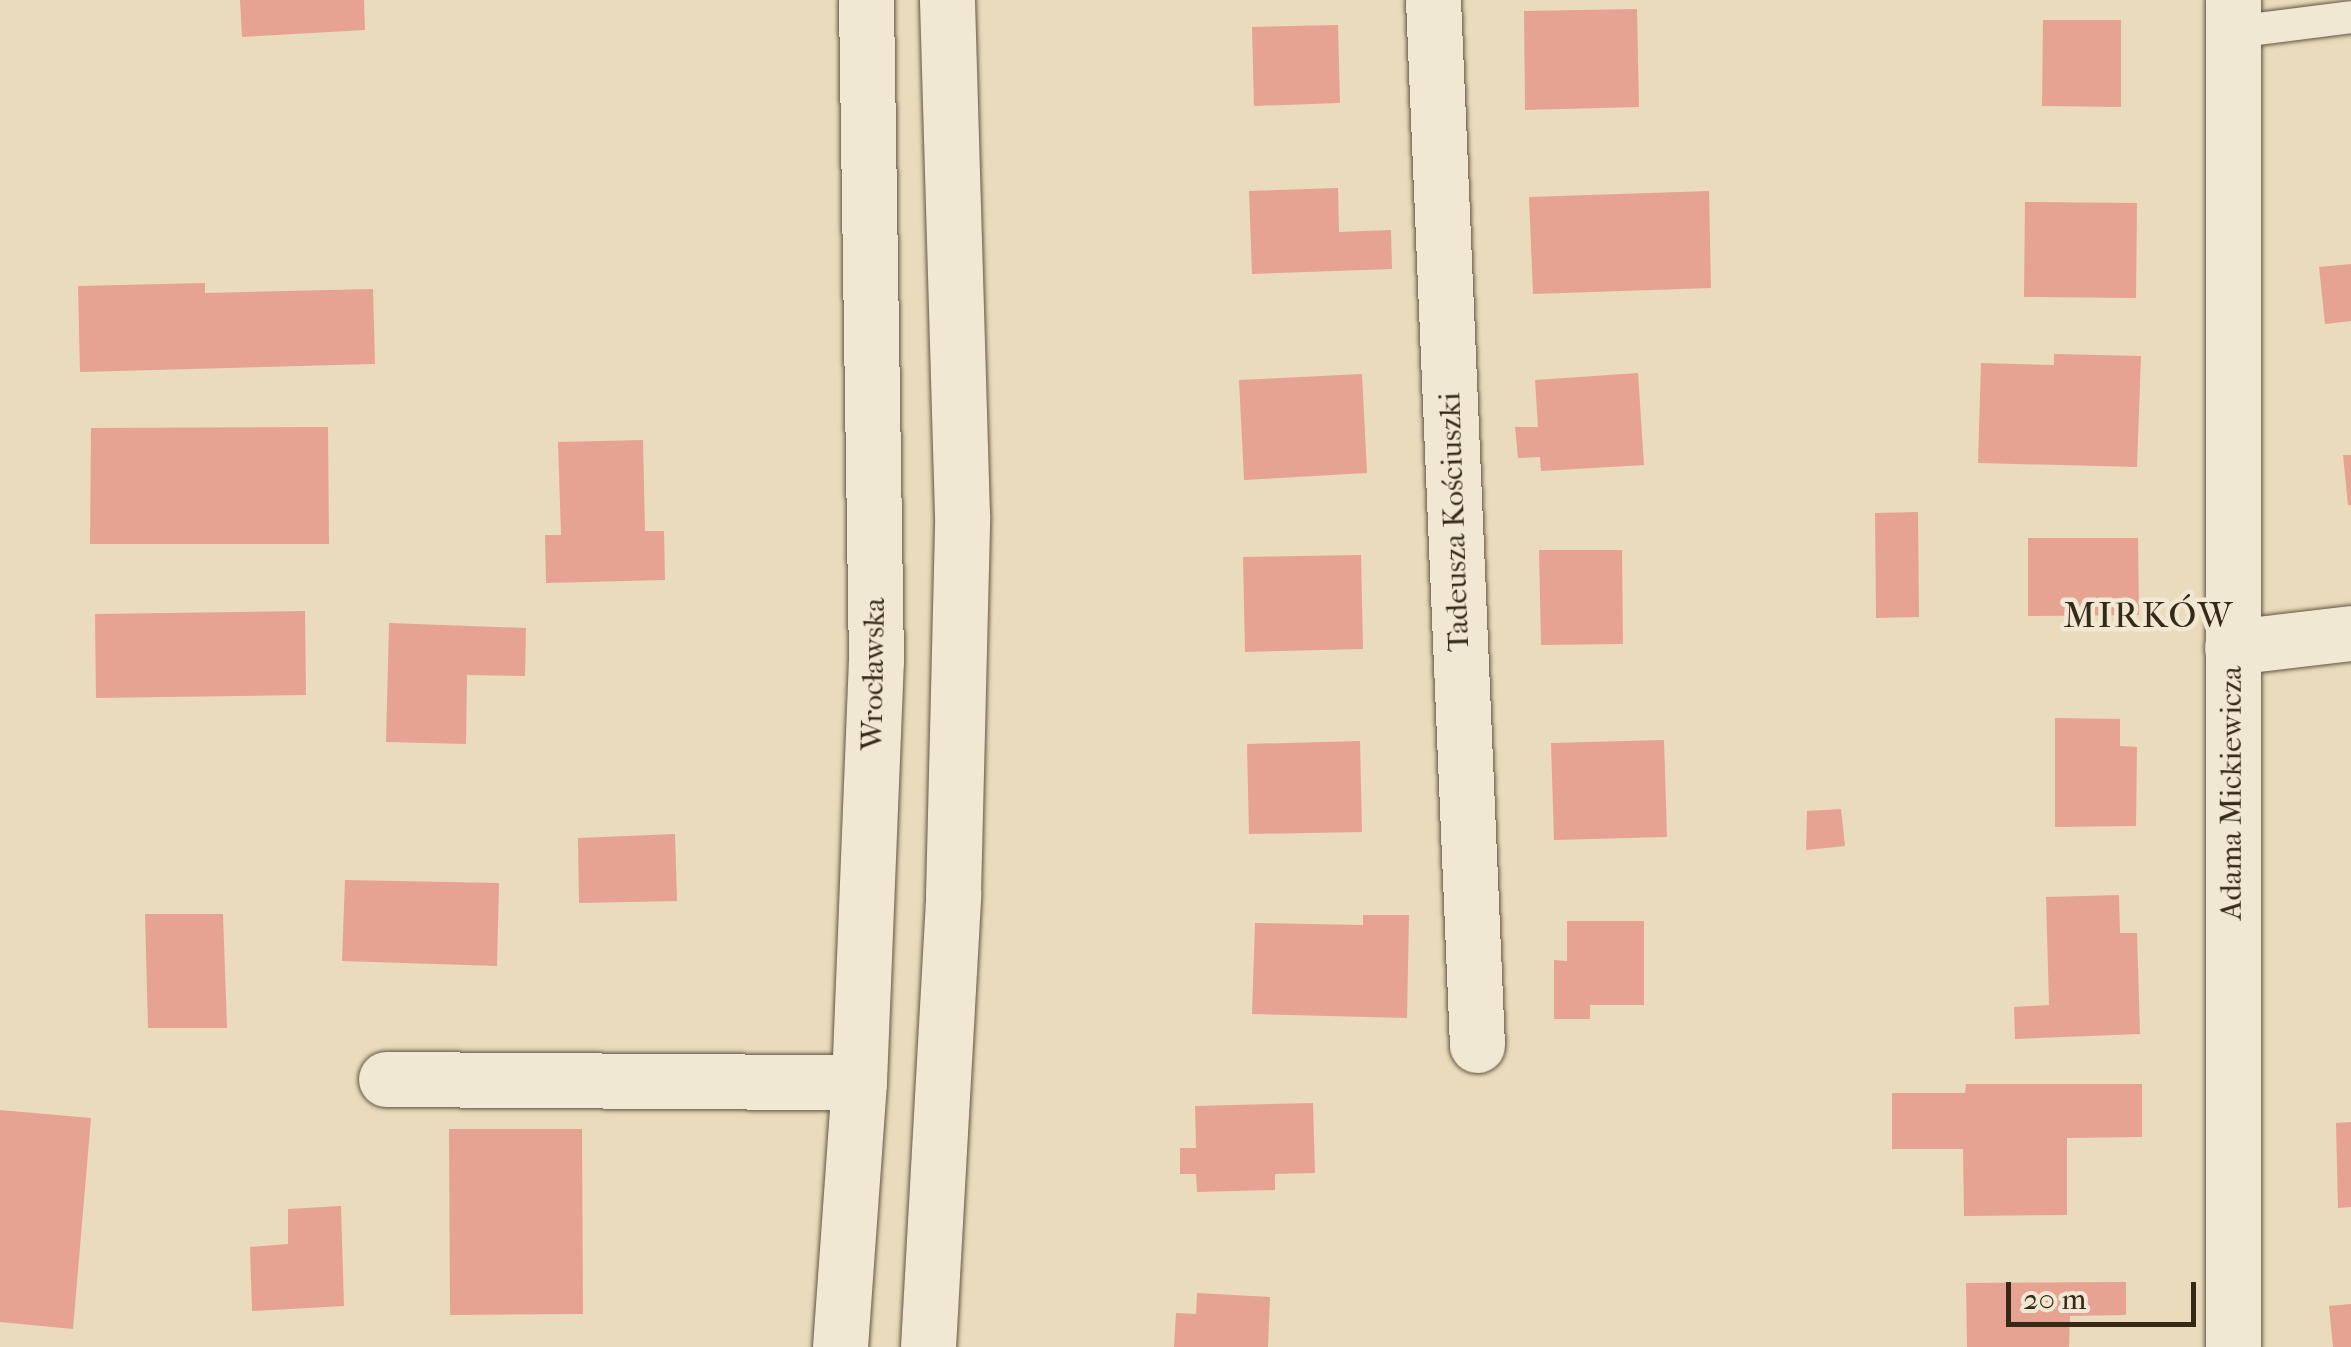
<!DOCTYPE html>
<html>
<head>
<meta charset="utf-8">
<style>
	body { margin:0 }
	#map { position:relative; width:2351px; height:1347px; overflow:hidden; background:#e9dbbc; font-family:"IM FELL French Canon",serif }
	div>[style] { position:absolute }
	[style*='--x'] { left:calc(var(--x)*1px); top:calc(var(--y)*1px); width:calc(var(--w)*1px); rotate:calc(var(--a)*1deg) }
	.building>* { inset:0; background:#e6a392 }
	.roads { filter:drop-shadow(0 0 2px #635641) drop-shadow(0 0 2px #635641) }
	.service>* { height:32px; margin:-16px; padding:0 16px; transform-origin:16px; border-radius:16px; background:#f1e8d3 }
	.minor>* { height:55px; margin:-27.5px; padding:0 27.5px; transform-origin:27.5px; border-radius:27.5px; background:#f1e8d3 }
	.secondary>* { height:55px; margin:-27.5px; padding:0 27.5px; transform-origin:27.5px; border-radius:27.5px; background:#f1e8d3 }
	span { translate:-50% -50%; white-space:nowrap; text-align:center; line-height:1.15; -webkit-text-stroke:9px #f1e8d3; paint-order:stroke }
	.street-label { font-size:30px; color:#362918 }
	.quarter-label { font-size:35px; color:#362918; letter-spacing:2.5px }
	.scale { position:absolute; left:2006px; top:1282px; width:190px; height:45px; box-sizing:border-box; border:5px solid #362918; border-top:0; padding-left:12px; font-size:30px; line-height:35px; white-space:nowrap; color:#362918; -webkit-text-stroke:8px #f1e8d3; paint-order:stroke }
</style>
</head>
<body>
<div id="map">
	<div class="building">
		<i style="clip-path:polygon(240px 0,364px 0,365px 30px,242px 37px)"></i>
		<i style="clip-path:polygon(1637px 9px,1639px 107px,1525px 110px,1524px 11px)"></i>
		<i style="clip-path:polygon(2043px 20px,2121px 20px,2121px 107px,2042px 106px)"></i>
		<i style="clip-path:polygon(1338px 25px,1340px 103px,1254px 106px,1252px 27px)"></i>
		<i style="clip-path:polygon(1338px 188px,1339px 232px,1391px 230px,1392px 269px,1252px 274px,1249px 191px)"></i>
		<i style="clip-path:polygon(1709px 191px,1711px 288px,1533px 294px,1529px 197px)"></i>
		<i style="clip-path:polygon(2025px 202px,2137px 203px,2136px 298px,2024px 297px)"></i>
		<i style="clip-path:polygon(2351px 264px,2351px 321px,2325px 324px,2319px 267px)"></i>
		<i style="clip-path:polygon(205px 283px,205px 293px,373px 289px,375px 364px,80px 372px,78px 286px)"></i>
		<i style="clip-path:polygon(2054px 354px,2141px 356px,2137px 467px,1978px 463px,1981px 363px,2054px 365px)"></i>
		<i style="clip-path:polygon(1638px 373px,1644px 465px,1541px 471px,1540px 457px,1518px 458px,1515px 427px,1538px 427px,1535px 380px)"></i>
		<i style="clip-path:polygon(1362px 374px,1367px 473px,1244px 480px,1239px 380px)"></i>
		<i style="clip-path:polygon(328px 427px,329px 544px,90px 544px,91px 428px)"></i>
		<i style="clip-path:polygon(643px 440px,645px 531px,664px 531px,665px 580px,546px 583px,545px 535px,561px 535px,558px 442px)"></i>
		<i style="clip-path:polygon(2343px 455px,2351px 455px,2351px 505px,2348px 505px)"></i>
		<i style="clip-path:polygon(1918px 512px,1919px 617px,1876px 618px,1875px 513px)"></i>
		<i style="clip-path:polygon(2028px 538px,2138px 538px,2139px 615px,2028px 616px)"></i>
		<i style="clip-path:polygon(1539px 550px,1622px 550px,1623px 644px,1541px 645px)"></i>
		<i style="clip-path:polygon(1361px 555px,1363px 649px,1245px 652px,1243px 557px)"></i>
		<i style="clip-path:polygon(305px 611px,306px 695px,96px 698px,95px 614px)"></i>
		<i style="clip-path:polygon(389px 623px,526px 628px,525px 676px,467px 675px,466px 744px,386px 742px)"></i>
		<i style="clip-path:polygon(2055px 718px,2120px 719px,2120px 746px,2137px 747px,2136px 826px,2055px 827px)"></i>
		<i style="clip-path:polygon(1664px 740px,1667px 837px,1554px 840px,1551px 743px)"></i>
		<i style="clip-path:polygon(1360px 741px,1362px 832px,1249px 834px,1247px 744px)"></i>
		<i style="clip-path:polygon(1841px 809px,1845px 846px,1806px 850px,1807px 811px)"></i>
		<i style="clip-path:polygon(675px 834px,677px 901px,579px 903px,578px 838px)"></i>
		<i style="clip-path:polygon(345px 880px,499px 883px,497px 966px,342px 961px)"></i>
		<i style="clip-path:polygon(2119px 895px,2120px 933px,2137px 933px,2140px 1034px,2015px 1039px,2014px 1007px,2049px 1005px,2046px 897px)"></i>
		<i style="clip-path:polygon(145px 914px,223px 914px,227px 1028px,148px 1028px)"></i>
		<i style="clip-path:polygon(1363px 915px,1409px 915px,1407px 1018px,1252px 1014px,1255px 923px,1363px 925px)"></i>
		<i style="clip-path:polygon(1567px 921px,1644px 921px,1644px 1005px,1590px 1005px,1590px 1019px,1554px 1019px,1554px 960px,1567px 961px)"></i>
		<i style="clip-path:polygon(1966px 1084px,2142px 1084px,2142px 1137px,2067px 1138px,2067px 1215px,1964px 1216px,1963px 1149px,1892px 1149px,1892px 1093px,1965px 1093px)"></i>
		<i style="clip-path:polygon(1313px 1103px,1315px 1173px,1275px 1174px,1275px 1190px,1197px 1192px,1196px 1174px,1180px 1174px,1180px 1148px,1196px 1148px,1195px 1106px)"></i>
		<i style="clip-path:polygon(0 1110px,91px 1118px,73px 1329px,0 1322px)"></i>
		<i style="clip-path:polygon(2351px 1122px,2351px 1207px,2338px 1208px,2336px 1123px)"></i>
		<i style="clip-path:polygon(449px 1129px,582px 1129px,583px 1314px,450px 1315px)"></i>
		<i style="clip-path:polygon(341px 1206px,344px 1306px,252px 1311px,250px 1247px,288px 1244px,288px 1209px)"></i>
		<i style="clip-path:polygon(2126px 1282px,2126px 1315px,2070px 1316px,2069px 1347px,1967px 1347px,1966px 1283px)"></i>
		<i style="clip-path:polygon(1197px 1293px,1270px 1297px,1268px 1347px,1174px 1347px,1176px 1313px,1196px 1314px)"></i>
		<i style="clip-path:polygon(2351px 1304px,2351px 1347px,2333px 1347px,2329px 1306px)"></i>
	</div>
	<div class="roads">
		<div class="service">
			<i style="--x:2233;--y:32;--w:119;--a:-7.2"></i>
		</div>
		<div class="minor">
			<i style="--x:1433;--y:0;--w:1046;--a:87.59"></i>
			<i style="--x:2232;--y:647;--w:120;--a:-6.7"></i>
			<i style="--x:386;--y:1079;--w:473;--a:0.4"></i>
			<i style="--x:2233;--y:1347;--w:1347;--a:-90"></i>
		</div>
		<div class="secondary">
			<i style="--x:840;--y:1347;--w:266;--a:-85.9"></i>
			<i style="--x:859;--y:1082;--w:421;--a:-87.7"></i>
			<i style="--x:876;--y:661;--w:661;--a:-90.87"></i>
			<i style="--x:928;--y:1347;--w:453;--a:-86.8"></i>
			<i style="--x:953;--y:895;--w:380;--a:-88.6"></i>
			<i style="--x:962;--y:515;--w:515;--a:-91.67"></i>
		</div>
	</div>
	<div class="street-label">
		<span style="left:1455px;top:522px;rotate:-92deg">Tadeusza Kościuszki</span>
		<span style="left:874px;top:674px;rotate:-89deg">Wrocławska</span>
		<span style="left:2232px;top:793px;rotate:-90deg">Adama Mickiewicza</span>
	</div>
	<div class="quarter-label">
		<span style="left:2149px;top:616px">MIRKÓW</span>
	</div>
	<div class="scale">20 m</div>
</div>
</body>
</html>
